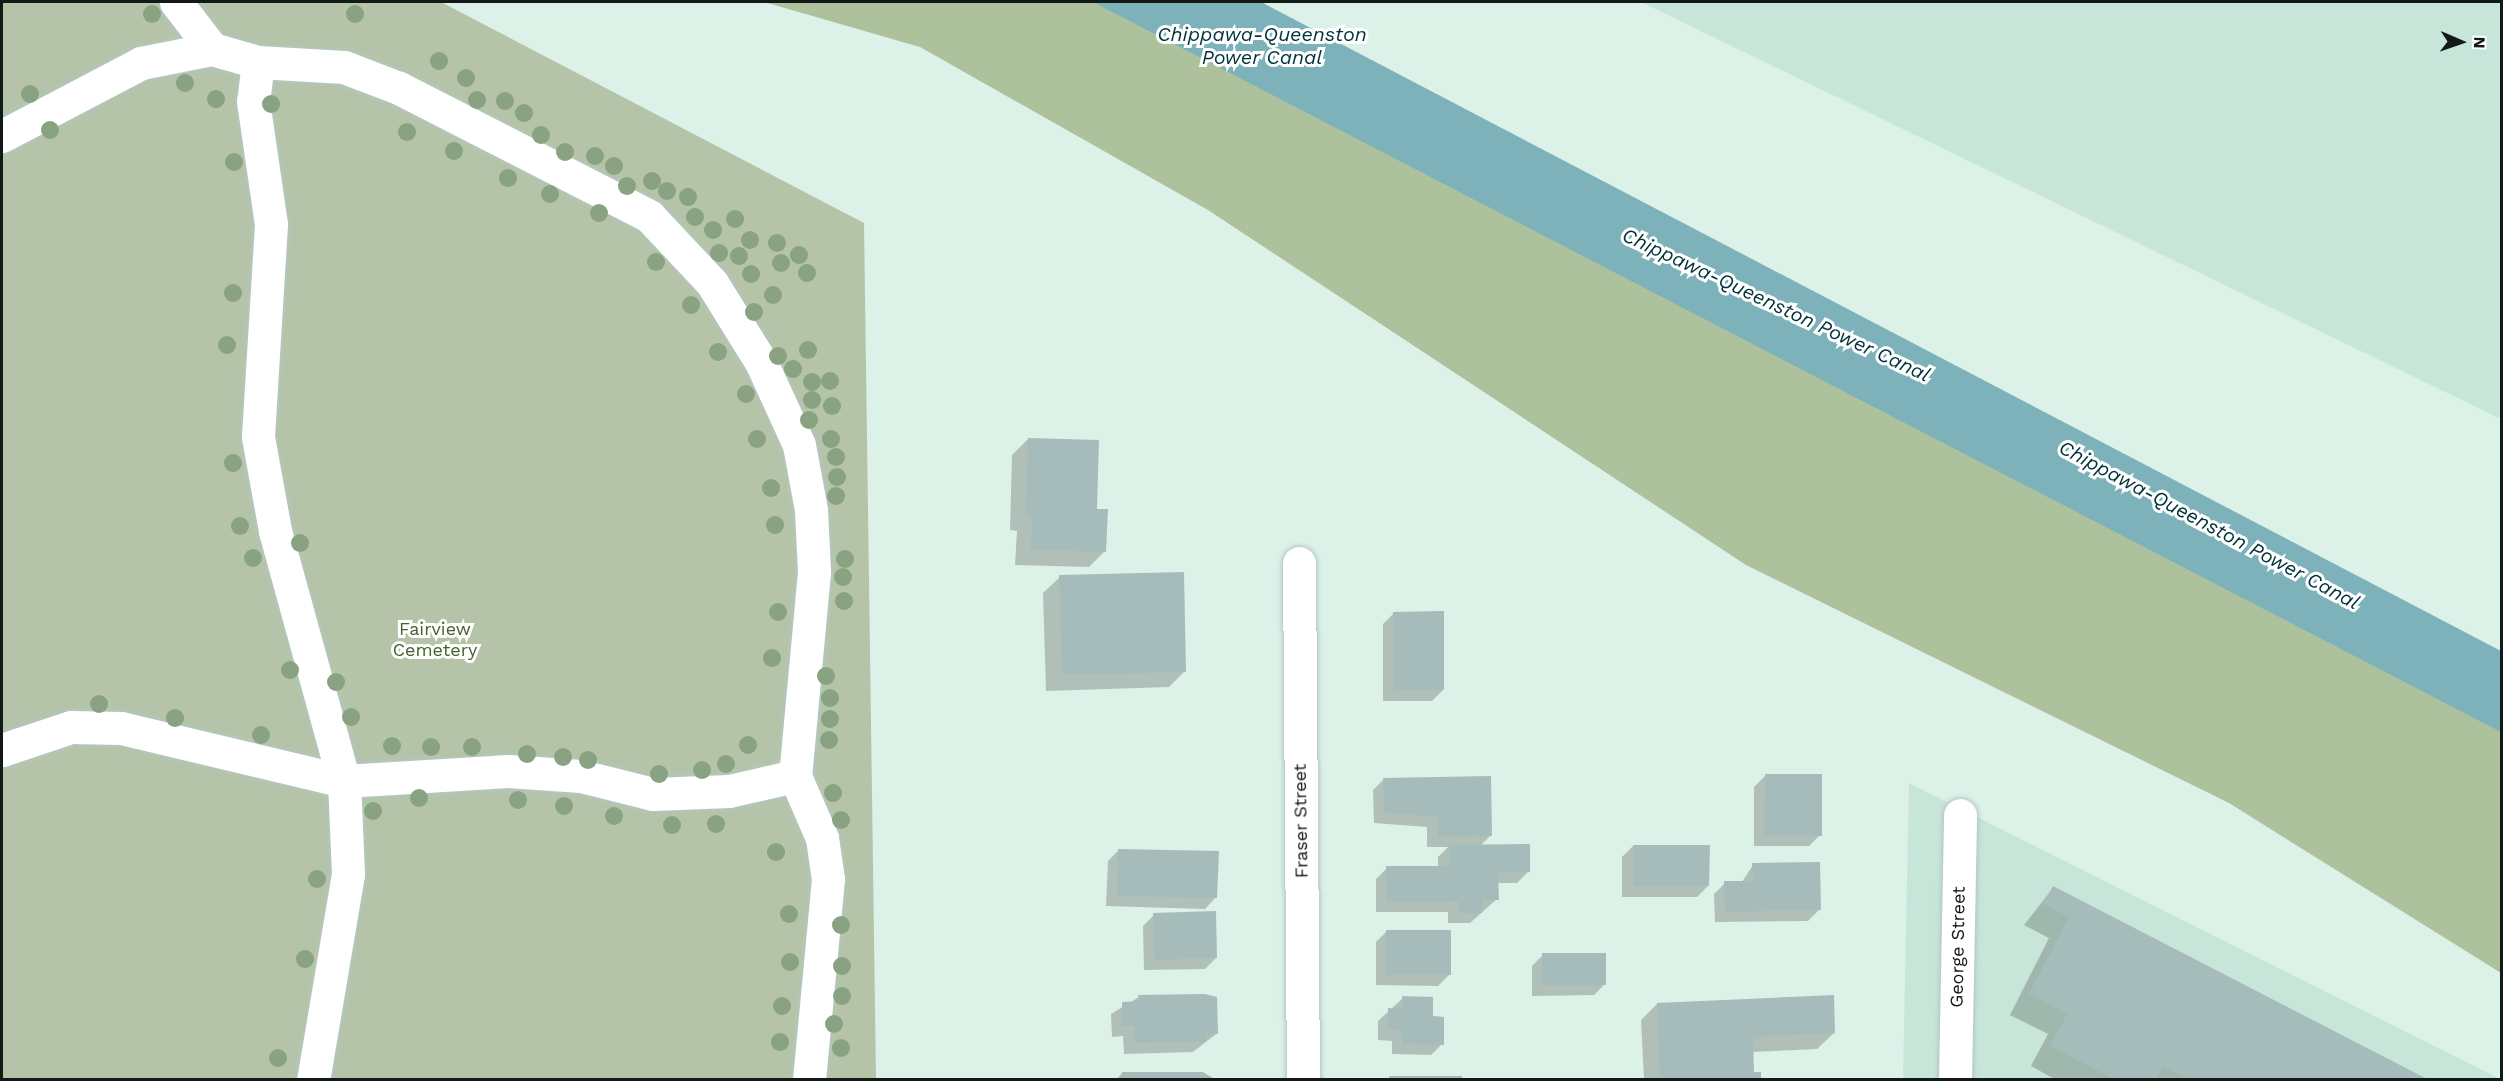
<!DOCTYPE html>
<html>
<head>
<meta charset="utf-8">
<style>
	body { margin:0 }
	#map { position:relative; width:2503px; height:1081px; overflow:hidden; background:#dcf1e8; font-family:"Work Sans",sans-serif }
	div>[style] { position:absolute }
	[style*='--x'] { left:calc(var(--x)*1px); top:calc(var(--y)*1px); width:calc(var(--w)*1px); rotate:calc(var(--a)*1deg) }
	.built>* { inset:0; background:#c7e5d9 }
	.green>* { inset:0; background:#b5c4a9 }
	.forest>* { inset:0; background:#acc19c }
	.water>* { inset:0; background:#7eb2bb }
	.shadow>* { inset:0; background:#0003 }
	.building>* { inset:0; background:#a5bcba }
	.roads { filter:drop-shadow(0 0 2px #b3c7bf) drop-shadow(0 0 2px #b3c7bf) }
	.minor>* { height:33px; margin:-16.5px; padding:0 16.5px; transform-origin:16.5px; border-radius:16.5px; background:#fff }
	.trees>* { width:18px; height:18px; margin:-9px; border-radius:50%; background:#89a281 }
	span { translate:-50% -50%; white-space:nowrap; text-align:center; line-height:1.15; -webkit-text-stroke:6px #fff; paint-order:stroke }
	.park-label { font-size:18px; color:#45612c }
	.street-label { font-size:18px; color:#121a17 }
	.water-label { font-size:20px; color:#003339; font-style:italic }
	.frame { position:absolute; inset:0; border:3px solid #121a17; pointer-events:none }
	.north { position:absolute; left:2431px; top:12px; width:60px; height:60px; -webkit-text-stroke:4px #fff; paint-order:stroke; rotate:92deg; font-size:16px; font-weight:700; line-height:24px; text-align:center; color:#121a17 }
	.north::after { content:''; display:block; margin:auto; width:21px; height:27px; background:#121a17; clip-path:polygon(50% 0,100% 100%,50% 72%,0 100%) }
</style>
</head>
<body>
<div id="map">
	<div class="built">
		<i style="clip-path:polygon(1641px 2px,2501px 2px,2501px 419px)"></i>
		<i style="clip-path:polygon(1909px 783px,2500px 1079px,1903px 1080px)"></i>
	</div>
	<div class="green">
		<i style="clip-path:polygon(2px 2px,441px 2px,864px 223px,876px 1079px,2px 1080px)"></i>
	</div>
	<div class="forest">
		<i style="clip-path:polygon(764px 2px,1118px 2px,2501px 730px,2501px 973px,2229px 803px,1746px 565px,1208px 210px,920px 47px)"></i>
	</div>
	<div class="water">
		<i style="clip-path:polygon(1093px 2px,1261px 2px,2501px 651px,2501px 732px)"></i>
	</div>
	<div class="shadow">
		<i style="clip-path:polygon(1028px 439px,1095px 511px,1105px 551px,1089px 567px,1015px 565px,1017px 531px,1010px 530px,1012px 455px)"></i>
		<i style="clip-path:polygon(1060px 577px,1185px 671px,1169px 687px,1046px 691px,1043px 593px)"></i>
		<i style="clip-path:polygon(1394px 613px,1443px 690px,1432px 701px,1383px 701px,1383px 624px)"></i>
		<i style="clip-path:polygon(1765px 776px,1820px 835px,1809px 846px,1754px 846px,1754px 787px)"></i>
		<i style="clip-path:polygon(1384px 779px,1491px 835px,1480px 846px,1528px 872px,1517px 883px,1497px 883px,1497px 899px,1470px 923px,1448px 923px,1448px 912px,1376px 912px,1376px 879px,1387px 868px,1438px 868px,1438px 857px,1448px 847px,1427px 847px,1427px 827px,1374px 823px,1373px 790px)"></i>
		<i style="clip-path:polygon(1633px 846px,1708px 886px,1697px 897px,1622px 897px,1622px 857px)"></i>
		<i style="clip-path:polygon(1119px 850px,1216px 897px,1205px 909px,1106px 906px,1108px 861px)"></i>
		<i style="clip-path:polygon(1753px 865px,1820px 909px,1808px 921px,1715px 922px,1714px 894px,1725px 883px,1742px 882px)"></i>
		<i style="clip-path:polygon(2053px 888px,2426px 1080px,2056px 1080px,2031px 1066px,2048px 1034px,2010px 1015px,2049px 938px,2024px 925px)"></i>
		<i style="clip-path:polygon(1154px 915px,1216px 958px,1205px 969px,1144px 970px,1143px 926px)"></i>
		<i style="clip-path:polygon(1387px 931px,1449px 975px,1438px 986px,1376px 985px,1376px 942px)"></i>
		<i style="clip-path:polygon(1543px 955px,1605px 984px,1594px 995px,1532px 996px,1532px 966px)"></i>
		<i style="clip-path:polygon(1139px 997px,1216px 1034px,1193px 1052px,1124px 1054px,1123px 1036px,1112px 1037px,1111px 1014px)"></i>
		<i style="clip-path:polygon(1403px 998px,1431px 1018px,1442px 1044px,1431px 1055px,1392px 1054px,1392px 1041px,1378px 1040px,1378px 1021px)"></i>
		<i style="clip-path:polygon(1657px 1004px,1834px 1033px,1817px 1049px,1752px 1052px,1753px 1074px,1760px 1080px,1644px 1080px,1641px 1020px)"></i>
		<i style="clip-path:polygon(1122px 1073px,1215px 1078px,1215px 1080px,1116px 1080px)"></i>
	</div>
	<div class="building">
		<i style="clip-path:polygon(1028px 438px,1099px 440px,1097px 509px,1108px 509px,1106px 552px,1031px 550px,1032px 515px,1026px 515px)"></i>
		<i style="clip-path:polygon(1184px 572px,1186px 672px,1062px 675px,1059px 575px)"></i>
		<i style="clip-path:polygon(1444px 611px,1444px 690px,1393px 691px,1393px 612px)"></i>
		<i style="clip-path:polygon(1765px 774px,1822px 774px,1822px 836px,1764px 836px)"></i>
		<i style="clip-path:polygon(1491px 776px,1492px 836px,1438px 837px,1437px 817px,1384px 812px,1383px 778px)"></i>
		<i style="clip-path:polygon(1530px 844px,1530px 872px,1498px 873px,1499px 900px,1482px 900px,1482px 913px,1459px 913px,1458px 901px,1387px 902px,1386px 866px,1449px 866px,1449px 845px)"></i>
		<i style="clip-path:polygon(1633px 845px,1710px 845px,1709px 886px,1633px 886px)"></i>
		<i style="clip-path:polygon(1118px 849px,1219px 851px,1217px 898px,1117px 896px)"></i>
		<i style="clip-path:polygon(1820px 862px,1821px 910px,1725px 912px,1724px 881px,1753px 881px,1752px 863px)"></i>
		<i style="clip-path:polygon(2053px 886px,2429px 1080px,2190px 1080px,2163px 1066px,2156px 1080px,2116px 1080px,2050px 1046px,2067px 1014px,2029px 994px,2069px 917px,2043px 904px)"></i>
		<i style="clip-path:polygon(1216px 911px,1217px 958px,1155px 960px,1153px 913px)"></i>
		<i style="clip-path:polygon(1386px 930px,1451px 930px,1451px 975px,1386px 975px)"></i>
		<i style="clip-path:polygon(1542px 953px,1606px 953px,1606px 985px,1542px 985px)"></i>
		<i style="clip-path:polygon(1205px 994px,1217px 997px,1218px 1034px,1205px 1034px,1206px 1042px,1135px 1043px,1134px 1026px,1122px 1026px,1122px 1002px,1139px 1001px,1138px 995px)"></i>
		<i style="clip-path:polygon(1834px 995px,1835px 1033px,1753px 1037px,1754px 1072px,1761px 1072px,1761px 1080px,1660px 1080px,1657px 1003px)"></i>
		<i style="clip-path:polygon(1402px 996px,1433px 997px,1433px 1016px,1444px 1017px,1444px 1045px,1402px 1044px,1402px 1030px,1388px 1030px,1388px 1008px,1402px 1009px)"></i>
		<i style="clip-path:polygon(1122px 1072px,1203px 1072px,1216px 1080px,1122px 1080px)"></i>
		<i style="clip-path:polygon(1389px 1076px,1462px 1076px,1462px 1080px,1389px 1080px)"></i>
	</div>
	<div class="roads">
		<div class="minor">
			<i style="--x:176;--y:2;--w:59;--a:52.5"></i>
			<i style="--x:212;--y:49;--w:48;--a:15.8"></i>
			<i style="--x:258;--y:62;--w:86;--a:3.3"></i>
			<i style="--x:344;--y:67;--w:59;--a:20.9"></i>
			<i style="--x:399;--y:88;--w:281;--a:27.1"></i>
			<i style="--x:649;--y:216;--w:92;--a:46.8"></i>
			<i style="--x:712;--y:283;--w:93;--a:58.2"></i>
			<i style="--x:761;--y:362;--w:91;--a:65.4"></i>
			<i style="--x:799;--y:445;--w:66;--a:79.5"></i>
			<i style="--x:811;--y:510;--w:62;--a:87.2"></i>
			<i style="--x:814;--y:572;--w:205;--a:95.3"></i>
			<i style="--x:795;--y:776;--w:68;--a:66.5"></i>
			<i style="--x:822;--y:838;--w:41;--a:81.7"></i>
			<i style="--x:828;--y:879;--w:202;--a:95.4"></i>
			<i style="--x:258;--y:62;--w:39;--a:97"></i>
			<i style="--x:253;--y:101;--w:124;--a:81.7"></i>
			<i style="--x:271;--y:224;--w:213;--a:93.5"></i>
			<i style="--x:258;--y:437;--w:96;--a:79.7"></i>
			<i style="--x:275;--y:531;--w:259;--a:74.6"></i>
			<i style="--x:344;--y:781;--w:93;--a:87.5"></i>
			<i style="--x:348;--y:874;--w:209;--a:99.6"></i>
			<i style="--x:2;--y:136;--w:157;--a:-27.7"></i>
			<i style="--x:141;--y:63;--w:72;--a:-11.2"></i>
			<i style="--x:1299;--y:563;--w:517;--a:89.56"></i>
			<i style="--x:2;--y:750;--w:73;--a:-18.4"></i>
			<i style="--x:71;--y:727;--w:50;--a:1.1"></i>
			<i style="--x:121;--y:728;--w:229;--a:13.4"></i>
			<i style="--x:344;--y:781;--w:164;--a:-3.5"></i>
			<i style="--x:508;--y:771;--w:73;--a:3.9"></i>
			<i style="--x:581;--y:776;--w:74;--a:14"></i>
			<i style="--x:653;--y:794;--w:76;--a:-2.3"></i>
			<i style="--x:729;--y:791;--w:68;--a:-12.8"></i>
			<i style="--x:1955;--y:1080;--w:265;--a:-88.9"></i>
		</div>
	</div>
	<div class="trees">
		<i style="left:152px;top:14px"></i>
		<i style="left:355px;top:14px"></i>
		<i style="left:439px;top:61px"></i>
		<i style="left:466px;top:78px"></i>
		<i style="left:185px;top:83px"></i>
		<i style="left:30px;top:94px"></i>
		<i style="left:216px;top:99px"></i>
		<i style="left:477px;top:100px"></i>
		<i style="left:505px;top:101px"></i>
		<i style="left:271px;top:104px"></i>
		<i style="left:524px;top:113px"></i>
		<i style="left:50px;top:130px"></i>
		<i style="left:407px;top:132px"></i>
		<i style="left:541px;top:135px"></i>
		<i style="left:454px;top:151px"></i>
		<i style="left:565px;top:152px"></i>
		<i style="left:595px;top:156px"></i>
		<i style="left:234px;top:162px"></i>
		<i style="left:614px;top:166px"></i>
		<i style="left:508px;top:178px"></i>
		<i style="left:652px;top:181px"></i>
		<i style="left:627px;top:186px"></i>
		<i style="left:667px;top:191px"></i>
		<i style="left:550px;top:194px"></i>
		<i style="left:688px;top:197px"></i>
		<i style="left:599px;top:213px"></i>
		<i style="left:695px;top:217px"></i>
		<i style="left:735px;top:219px"></i>
		<i style="left:713px;top:230px"></i>
		<i style="left:750px;top:240px"></i>
		<i style="left:777px;top:243px"></i>
		<i style="left:719px;top:253px"></i>
		<i style="left:799px;top:255px"></i>
		<i style="left:739px;top:256px"></i>
		<i style="left:656px;top:262px"></i>
		<i style="left:781px;top:263px"></i>
		<i style="left:807px;top:273px"></i>
		<i style="left:751px;top:274px"></i>
		<i style="left:233px;top:293px"></i>
		<i style="left:773px;top:295px"></i>
		<i style="left:691px;top:305px"></i>
		<i style="left:754px;top:312px"></i>
		<i style="left:227px;top:345px"></i>
		<i style="left:808px;top:350px"></i>
		<i style="left:718px;top:352px"></i>
		<i style="left:778px;top:356px"></i>
		<i style="left:793px;top:369px"></i>
		<i style="left:830px;top:381px"></i>
		<i style="left:812px;top:382px"></i>
		<i style="left:746px;top:394px"></i>
		<i style="left:812px;top:400px"></i>
		<i style="left:832px;top:406px"></i>
		<i style="left:809px;top:420px"></i>
		<i style="left:757px;top:439px"></i>
		<i style="left:831px;top:439px"></i>
		<i style="left:836px;top:457px"></i>
		<i style="left:233px;top:463px"></i>
		<i style="left:837px;top:477px"></i>
		<i style="left:771px;top:488px"></i>
		<i style="left:836px;top:496px"></i>
		<i style="left:775px;top:525px"></i>
		<i style="left:240px;top:526px"></i>
		<i style="left:300px;top:543px"></i>
		<i style="left:253px;top:558px"></i>
		<i style="left:845px;top:559px"></i>
		<i style="left:843px;top:577px"></i>
		<i style="left:844px;top:601px"></i>
		<i style="left:778px;top:612px"></i>
		<i style="left:772px;top:658px"></i>
		<i style="left:290px;top:670px"></i>
		<i style="left:826px;top:676px"></i>
		<i style="left:336px;top:682px"></i>
		<i style="left:830px;top:698px"></i>
		<i style="left:99px;top:704px"></i>
		<i style="left:351px;top:717px"></i>
		<i style="left:175px;top:718px"></i>
		<i style="left:830px;top:719px"></i>
		<i style="left:261px;top:735px"></i>
		<i style="left:829px;top:740px"></i>
		<i style="left:748px;top:745px"></i>
		<i style="left:392px;top:746px"></i>
		<i style="left:431px;top:747px"></i>
		<i style="left:472px;top:747px"></i>
		<i style="left:527px;top:754px"></i>
		<i style="left:563px;top:757px"></i>
		<i style="left:588px;top:760px"></i>
		<i style="left:726px;top:764px"></i>
		<i style="left:702px;top:770px"></i>
		<i style="left:659px;top:774px"></i>
		<i style="left:833px;top:793px"></i>
		<i style="left:419px;top:798px"></i>
		<i style="left:518px;top:800px"></i>
		<i style="left:564px;top:806px"></i>
		<i style="left:373px;top:811px"></i>
		<i style="left:614px;top:816px"></i>
		<i style="left:841px;top:820px"></i>
		<i style="left:716px;top:824px"></i>
		<i style="left:672px;top:825px"></i>
		<i style="left:776px;top:852px"></i>
		<i style="left:317px;top:879px"></i>
		<i style="left:789px;top:914px"></i>
		<i style="left:841px;top:925px"></i>
		<i style="left:305px;top:959px"></i>
		<i style="left:790px;top:962px"></i>
		<i style="left:842px;top:966px"></i>
		<i style="left:842px;top:996px"></i>
		<i style="left:782px;top:1006px"></i>
		<i style="left:834px;top:1024px"></i>
		<i style="left:780px;top:1042px"></i>
		<i style="left:841px;top:1048px"></i>
		<i style="left:278px;top:1058px"></i>
	</div>
	<div class="park-label">
		<span style="left:435px;top:640px">Fairview<br>Cemetery</span>
	</div>
	<div class="street-label">
		<span style="left:1301px;top:821px;rotate:-91deg">Fraser Street</span>
		<span style="left:1958px;top:947px;rotate:-89deg">George Street</span>
	</div>
	<div class="water-label">
		<span style="left:1262px;top:46px">Chippawa-Queenston<br>Power Canal</span>
		<span style="left:1776px;top:305px;rotate:25deg">Chippawa-Queenston Power Canal</span>
		<span style="left:2209px;top:525px;rotate:28deg">Chippawa-Queenston Power Canal</span>
	</div>
	<div class="frame"></div>
	<div class="north">N</div>
</div>
</body>
</html>
